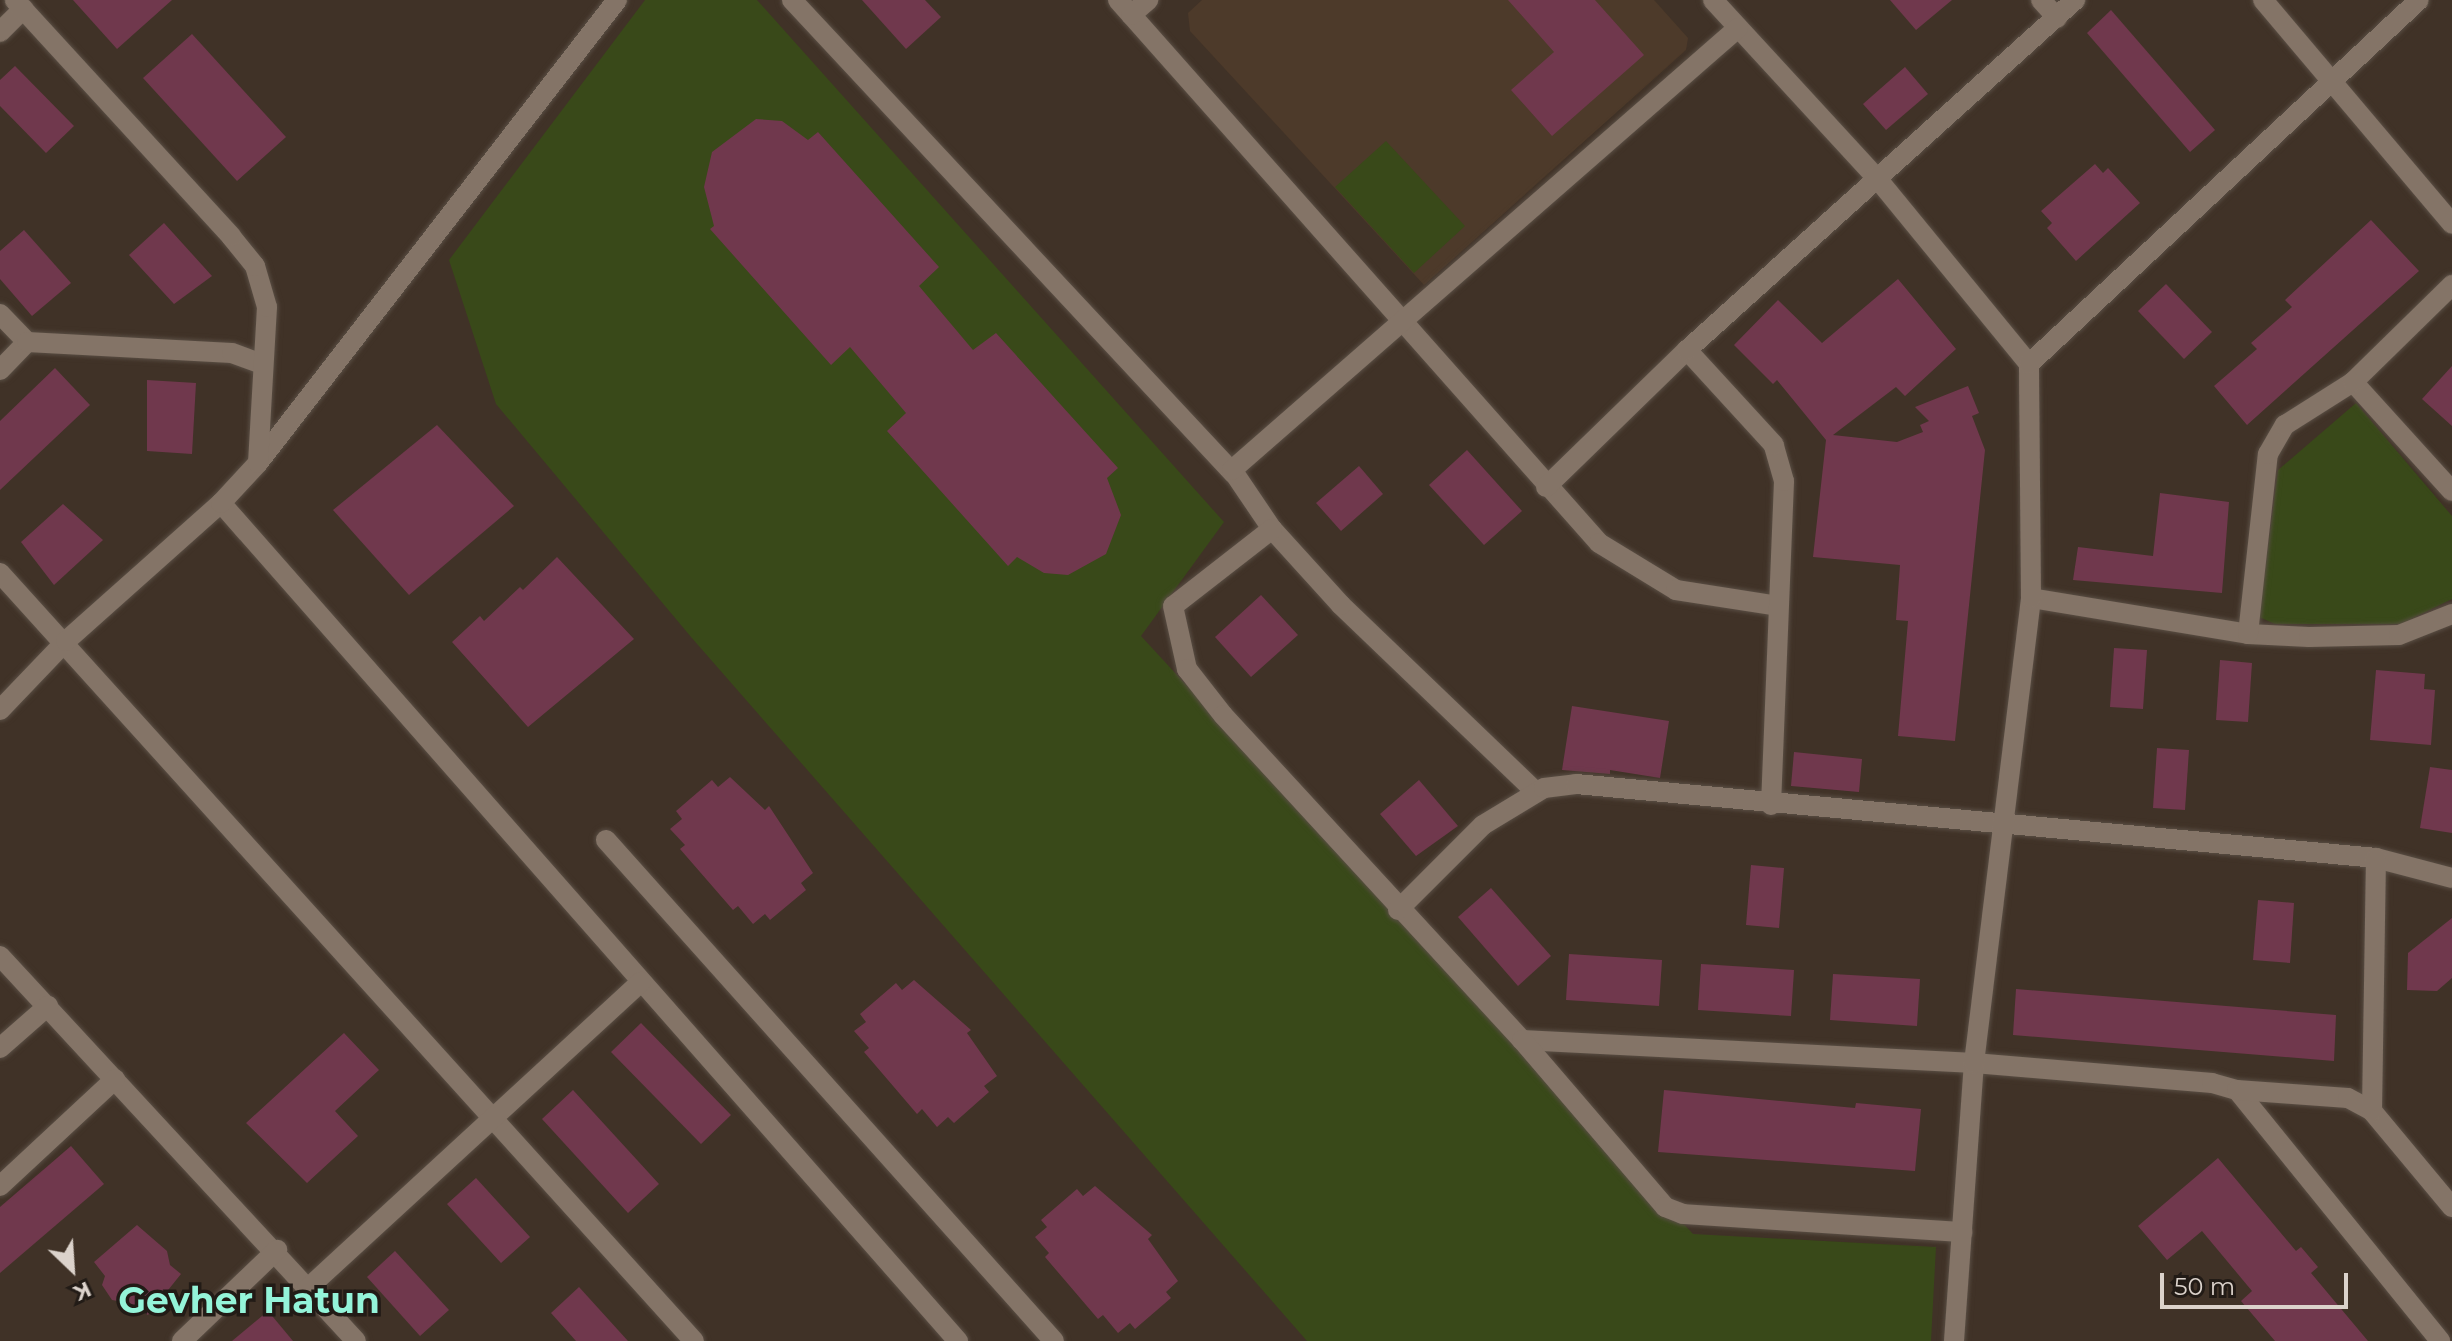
<!DOCTYPE html>
<html>
<head>
<meta charset="utf-8">
<style>
	body { margin:0 }
	#map { position:relative; width:2452px; height:1341px; overflow:hidden; background:#403227; font-family:Montserrat,sans-serif }
	div>[style] { position:absolute }
	[style*='--x'] { left:calc(var(--x)*1px); top:calc(var(--y)*1px); width:calc(var(--w)*1px); rotate:calc(var(--a)*1deg) }
	.built>* { inset:0; background:#4d3a2a }
	.green>* { inset:0; background:#394919 }
	.building>* { inset:0; background:#70384d }
	.roads { filter:drop-shadow(0 0 2px #594e44) drop-shadow(0 0 2px #594e44) }
	.minor>* { height:20px; margin:-10px; padding:0 10px; transform-origin:10px; border-radius:10px; background:#847467 }
	span { translate:-50% -50%; white-space:nowrap; text-align:center; line-height:1.15; -webkit-text-stroke:7px #221b16; paint-order:stroke }
	.district-label { font-size:36px; color:#94f4d9; font-weight:700 }
	.north { position:absolute; left:32px; top:1229px; width:80px; height:80px; -webkit-text-stroke:6px #221b16; paint-order:stroke; rotate:155deg; font-size:22px; font-weight:700; line-height:32px; text-align:center; color:#dbd2cb }
	.north::after { content:''; display:block; margin:auto; width:28px; height:36px; background:#dbd2cb; clip-path:polygon(50% 0,100% 100%,50% 72%,0 100%) }
	.scale { position:absolute; left:2160px; top:1273px; width:188px; height:36px; box-sizing:border-box; border:4px solid #dbd2cb; border-top:0; padding-left:10px; font-size:24px; line-height:28px; white-space:nowrap; color:#dbd2cb; -webkit-text-stroke:6px #221b16; paint-order:stroke }
</style>
</head>
<body>
<div id="map">
	<div class="built">
		<i style="clip-path:polygon(1202px 0,1654px 0,1688px 38px,1686px 50px,1424px 285px,1190px 31px,1188px 13px)"></i>
	</div>
	<div class="green">
		<i style="clip-path:polygon(645px 0,757px 0,1224px 522px,1141px 636px,1693px 1234px,1936px 1247px,1931px 1341px,1307px 1341px,691px 637px,496px 404px,449px 260px)"></i>
		<i style="clip-path:polygon(1386px 141px,1465px 226px,1414px 273px,1335px 187px)"></i>
		<i style="clip-path:polygon(2356px 403px,2452px 516px,2452px 599px,2401px 624px,2275px 624px,2259px 617px,2278px 470px)"></i>
	</div>
	<div class="building">
		<i style="clip-path:polygon(73px 0,172px 0,117px 49px)"></i>
		<i style="clip-path:polygon(862px 0,925px 0,941px 17px,906px 49px)"></i>
		<i style="clip-path:polygon(1508px 0,1595px 0,1644px 55px,1552px 136px,1511px 90px,1554px 52px)"></i>
		<i style="clip-path:polygon(1890px 0,1952px 0,1916px 30px)"></i>
		<i style="clip-path:polygon(2111px 10px,2215px 130px,2190px 152px,2087px 33px)"></i>
		<i style="clip-path:polygon(192px 34px,286px 137px,237px 181px,143px 78px)"></i>
		<i style="clip-path:polygon(15px 66px,74px 126px,46px 153px,0 106px,0 80px)"></i>
		<i style="clip-path:polygon(1905px 67px,1928px 94px,1886px 130px,1863px 104px)"></i>
		<i style="clip-path:polygon(756px 119px,782px 121px,808px 140px,818px 132px,939px 267px,919px 286px,973px 350px,996px 333px,1118px 468px,1107px 478px,1121px 515px,1106px 554px,1068px 575px,1044px 573px,1017px 557px,1008px 566px,887px 431px,906px 413px,850px 347px,831px 365px,710px 229px,714px 226px,704px 187px,712px 152px)"></i>
		<i style="clip-path:polygon(2095px 164px,2103px 173px,2108px 168px,2140px 203px,2076px 261px,2047px 228px,2052px 223px,2041px 211px)"></i>
		<i style="clip-path:polygon(2371px 220px,2419px 271px,2247px 425px,2214px 386px,2257px 349px,2251px 343px,2292px 307px,2285px 300px)"></i>
		<i style="clip-path:polygon(164px 223px,212px 276px,174px 304px,129px 255px)"></i>
		<i style="clip-path:polygon(24px 230px,71px 283px,32px 316px,0 279px,0 251px)"></i>
		<i style="clip-path:polygon(1898px 279px,1956px 349px,1905px 396px,1896px 387px,1833px 435px,1897px 442px,1923px 432px,1920px 425px,1929px 421px,1915px 407px,1968px 386px,1979px 413px,1972px 416px,1985px 450px,1955px 741px,1898px 736px,1908px 621px,1896px 620px,1900px 565px,1813px 557px,1826px 440px,1777px 380px,1773px 384px,1734px 345px,1778px 300px,1822px 343px)"></i>
		<i style="clip-path:polygon(2166px 284px,2212px 332px,2184px 359px,2138px 311px)"></i>
		<i style="clip-path:polygon(2452px 366px,2452px 426px,2422px 399px)"></i>
		<i style="clip-path:polygon(55px 368px,90px 405px,0 490px,0 421px)"></i>
		<i style="clip-path:polygon(147px 380px,196px 383px,192px 454px,147px 451px)"></i>
		<i style="clip-path:polygon(437px 425px,514px 506px,409px 595px,333px 510px)"></i>
		<i style="clip-path:polygon(1467px 450px,1522px 511px,1484px 545px,1429px 485px)"></i>
		<i style="clip-path:polygon(1359px 466px,1383px 494px,1341px 531px,1316px 503px)"></i>
		<i style="clip-path:polygon(2160px 493px,2229px 502px,2222px 593px,2073px 580px,2078px 547px,2153px 556px)"></i>
		<i style="clip-path:polygon(63px 504px,103px 540px,54px 585px,21px 542px)"></i>
		<i style="clip-path:polygon(557px 557px,634px 639px,528px 727px,452px 642px,480px 616px,484px 621px,520px 587px,523px 590px)"></i>
		<i style="clip-path:polygon(1261px 595px,1298px 635px,1251px 677px,1215px 637px)"></i>
		<i style="clip-path:polygon(2114px 648px,2147px 650px,2143px 709px,2110px 707px)"></i>
		<i style="clip-path:polygon(2220px 660px,2252px 663px,2248px 722px,2216px 720px)"></i>
		<i style="clip-path:polygon(2376px 670px,2425px 674px,2424px 689px,2435px 690px,2431px 745px,2370px 740px)"></i>
		<i style="clip-path:polygon(1572px 706px,1669px 721px,1660px 778px,1610px 770px,1610px 774px,1562px 770px)"></i>
		<i style="clip-path:polygon(2157px 748px,2189px 750px,2185px 810px,2153px 808px)"></i>
		<i style="clip-path:polygon(1794px 752px,1862px 759px,1859px 792px,1791px 786px)"></i>
		<i style="clip-path:polygon(2430px 767px,2452px 770px,2452px 833px,2420px 828px)"></i>
		<i style="clip-path:polygon(730px 777px,765px 810px,769px 806px,813px 873px,801px 883px,806px 890px,770px 920px,765px 914px,753px 924px,738px 906px,733px 910px,680px 849px,685px 845px,670px 829px,682px 819px,676px 811px,712px 780px,718px 787px)"></i>
		<i style="clip-path:polygon(1419px 780px,1458px 826px,1416px 856px,1380px 814px)"></i>
		<i style="clip-path:polygon(1751px 865px,1784px 868px,1779px 928px,1746px 925px)"></i>
		<i style="clip-path:polygon(1491px 888px,1551px 956px,1518px 986px,1458px 917px)"></i>
		<i style="clip-path:polygon(2258px 900px,2294px 903px,2290px 963px,2253px 960px)"></i>
		<i style="clip-path:polygon(2452px 918px,2452px 978px,2437px 991px,2407px 990px,2408px 953px)"></i>
		<i style="clip-path:polygon(1569px 954px,1662px 960px,1659px 1006px,1566px 1000px)"></i>
		<i style="clip-path:polygon(1701px 964px,1794px 970px,1791px 1016px,1698px 1010px)"></i>
		<i style="clip-path:polygon(1833px 974px,1920px 979px,1917px 1026px,1830px 1020px)"></i>
		<i style="clip-path:polygon(914px 980px,971px 1030px,967px 1033px,997px 1076px,984px 1086px,989px 1092px,954px 1123px,948px 1117px,937px 1127px,922px 1109px,917px 1114px,864px 1052px,869px 1048px,854px 1031px,866px 1022px,860px 1014px,896px 983px,902px 990px)"></i>
		<i style="clip-path:polygon(2016px 989px,2336px 1015px,2334px 1061px,2013px 1035px)"></i>
		<i style="clip-path:polygon(641px 1023px,731px 1115px,701px 1144px,611px 1052px)"></i>
		<i style="clip-path:polygon(344px 1033px,379px 1070px,335px 1111px,358px 1136px,307px 1183px,246px 1123px)"></i>
		<i style="clip-path:polygon(573px 1090px,659px 1184px,628px 1213px,542px 1119px)"></i>
		<i style="clip-path:polygon(1664px 1090px,1855px 1108px,1856px 1103px,1921px 1109px,1915px 1171px,1658px 1152px)"></i>
		<i style="clip-path:polygon(71px 1146px,104px 1184px,0 1273px,0 1207px)"></i>
		<i style="clip-path:polygon(2218px 1158px,2296px 1251px,2301px 1247px,2318px 1267px,2311px 1273px,2368px 1341px,2275px 1341px,2241px 1301px,2252px 1291px,2202px 1231px,2167px 1260px,2138px 1226px)"></i>
		<i style="clip-path:polygon(476px 1178px,530px 1237px,501px 1263px,447px 1204px)"></i>
		<i style="clip-path:polygon(1095px 1186px,1152px 1235px,1148px 1239px,1178px 1281px,1166px 1292px,1171px 1298px,1135px 1329px,1130px 1323px,1118px 1333px,1103px 1315px,1098px 1319px,1045px 1257px,1049px 1253px,1035px 1237px,1047px 1227px,1041px 1220px,1077px 1189px,1083px 1196px)"></i>
		<i style="clip-path:polygon(137px 1225px,167px 1251px,170px 1265px,181px 1274px,148px 1315px,129px 1303px,112px 1300px,102px 1285px,105px 1276px,94px 1262px)"></i>
		<i style="clip-path:polygon(395px 1251px,449px 1310px,420px 1336px,367px 1277px)"></i>
		<i style="clip-path:polygon(579px 1287px,628px 1341px,576px 1341px,551px 1313px)"></i>
		<i style="clip-path:polygon(268px 1311px,293px 1341px,232px 1341px)"></i>
	</div>
	<div class="roads">
		<div class="minor">
			<i style="--x:792;--y:0;--w:648;--a:47"></i>
			<i style="--x:1118;--y:0;--w:725;--a:48.46"></i>
			<i style="--x:1599;--y:543;--w:90;--a:31.4"></i>
			<i style="--x:1676;--y:590;--w:103;--a:8.9"></i>
			<i style="--x:1713;--y:0;--w:241;--a:47.4"></i>
			<i style="--x:1876;--y:177;--w:242;--a:50.7"></i>
			<i style="--x:2041;--y:0;--w:24;--a:48"></i>
			<i style="--x:2263;--y:0;--w:293;--a:49.8"></i>
			<i style="--x:1131;--y:15;--w:23;--a:-41"></i>
			<i style="--x:0;--y:32;--w:33;--a:-45"></i>
			<i style="--x:0;--y:314;--w:39;--a:46"></i>
			<i style="--x:0;--y:370;--w:39;--a:-46"></i>
			<i style="--x:27;--y:342;--w:205;--a:3.1"></i>
			<i style="--x:232;--y:353;--w:33;--a:20"></i>
			<i style="--x:2353;--y:382;--w:147;--a:47.8"></i>
			<i style="--x:258;--y:463;--w:586;--a:-52.21"></i>
			<i style="--x:1546;--y:487;--w:197;--a:-44.2"></i>
			<i style="--x:221;--y:503;--w:1116;--a:48.67"></i>
			<i style="--x:1272;--y:529;--w:71;--a:-124.1"></i>
			<i style="--x:1232;--y:470;--w:672;--a:-41.14"></i>
			<i style="--x:0;--y:573;--w:1035;--a:47.9"></i>
			<i style="--x:2031;--y:598;--w:220;--a:9.4"></i>
			<i style="--x:2248;--y:634;--w:61;--a:2.8"></i>
			<i style="--x:2309;--y:637;--w:90;--a:-1.3"></i>
			<i style="--x:2399;--y:635;--w:57;--a:-21.6"></i>
			<i style="--x:2248;--y:634;--w:181;--a:-83.7"></i>
			<i style="--x:2268;--y:454;--w:34;--a:-60"></i>
			<i style="--x:2285;--y:425;--w:80;--a:-32.3"></i>
			<i style="--x:2353;--y:382;--w:139;--a:-44.4"></i>
			<i style="--x:0;--y:710;--w:95;--a:-46.3"></i>
			<i style="--x:66;--y:641;--w:208;--a:-41.7"></i>
			<i style="--x:221;--y:503;--w:54;--a:-47.2"></i>
			<i style="--x:258;--y:463;--w:156;--a:-86.7"></i>
			<i style="--x:267;--y:307;--w:43;--a:-106.3"></i>
			<i style="--x:255;--y:266;--w:38;--a:-129"></i>
			<i style="--x:231;--y:236;--w:320;--a:-132.5"></i>
			<i style="--x:1536;--y:792;--w:270;--a:-136.2"></i>
			<i style="--x:1341;--y:605;--w:103;--a:-132.2"></i>
			<i style="--x:1272;--y:529;--w:125;--a:142.1"></i>
			<i style="--x:1173;--y:606;--w:65;--a:77.5"></i>
			<i style="--x:1187;--y:669;--w:58;--a:52"></i>
			<i style="--x:1223;--y:715;--w:442;--a:47.4"></i>
			<i style="--x:1522;--y:1040;--w:453;--a:2.9"></i>
			<i style="--x:1974;--y:1063;--w:239;--a:4.8"></i>
			<i style="--x:2212;--y:1083;--w:26;--a:16"></i>
			<i style="--x:2237;--y:1090;--w:323;--a:51"></i>
			<i style="--x:1771;--y:805;--w:324;--a:-87.7"></i>
			<i style="--x:1784;--y:481;--w:37;--a:-106"></i>
			<i style="--x:1774;--y:445;--w:129;--a:-132.5"></i>
			<i style="--x:1687;--y:350;--w:523;--a:-42.05"></i>
			<i style="--x:606;--y:840;--w:672;--a:48.2"></i>
			<i style="--x:1398;--y:910;--w:120;--a:-45"></i>
			<i style="--x:1483;--y:825;--w:71;--a:-31.2"></i>
			<i style="--x:1544;--y:788;--w:32;--a:-7"></i>
			<i style="--x:1576;--y:784;--w:803;--a:5.28"></i>
			<i style="--x:2376;--y:858;--w:79;--a:14.7"></i>
			<i style="--x:0;--y:956;--w:524;--a:47.24"></i>
			<i style="--x:1522;--y:1040;--w:220;--a:49.4"></i>
			<i style="--x:1665;--y:1207;--w:19;--a:21"></i>
			<i style="--x:1683;--y:1214;--w:280;--a:3.7"></i>
			<i style="--x:0;--y:1048;--w:64;--a:-41.2"></i>
			<i style="--x:2237;--y:1090;--w:111;--a:4.1"></i>
			<i style="--x:2348;--y:1098;--w:27;--a:28"></i>
			<i style="--x:2372;--y:1111;--w:125;--a:50.2"></i>
			<i style="--x:2372;--y:1111;--w:253;--a:-89.1"></i>
			<i style="--x:0;--y:1186;--w:157;--a:-42.9"></i>
			<i style="--x:307;--y:1289;--w:454;--a:-42.6"></i>
			<i style="--x:182;--y:1341;--w:132;--a:-43.8"></i>
			<i style="--x:1954;--y:1341;--w:279;--a:-85.9"></i>
			<i style="--x:1974;--y:1063;--w:468;--a:-83"></i>
			<i style="--x:2031;--y:598;--w:234;--a:-90.5"></i>
			<i style="--x:2029;--y:364;--w:533;--a:-43.03"></i>
		</div>
	</div>
	<div class="district-label">
		<span style="left:249px;top:1301px">Gevher Hatun</span>
	</div>
	<div class="north">K</div>
	<div class="scale">50 m</div>
</div>
</body>
</html>
